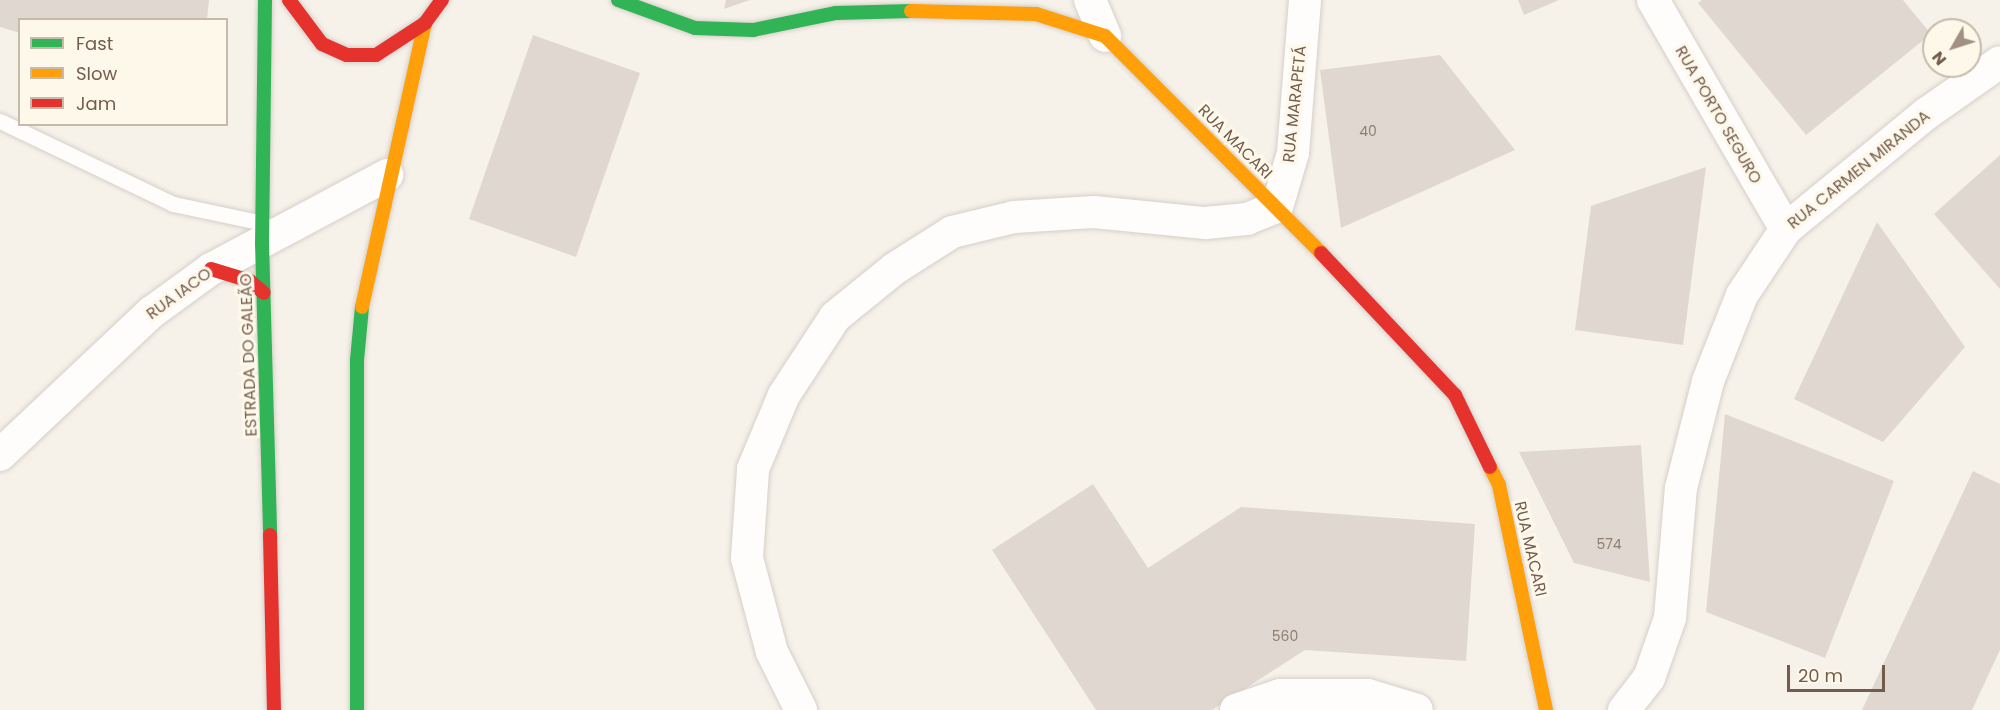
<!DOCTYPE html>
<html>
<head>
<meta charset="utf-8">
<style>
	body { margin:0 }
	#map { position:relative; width:2000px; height:710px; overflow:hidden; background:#f6f2ea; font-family:Poppins,sans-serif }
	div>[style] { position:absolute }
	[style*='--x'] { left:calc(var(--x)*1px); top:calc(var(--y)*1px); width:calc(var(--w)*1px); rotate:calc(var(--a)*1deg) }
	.building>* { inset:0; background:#e0d8d0 }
	.roads { filter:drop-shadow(0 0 2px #d5cfc8) drop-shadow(0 0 2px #d5cfc8) }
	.lane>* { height:15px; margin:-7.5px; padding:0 7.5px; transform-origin:7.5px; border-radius:7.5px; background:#fefdfc }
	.street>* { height:32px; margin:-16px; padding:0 16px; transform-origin:16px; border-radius:16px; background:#fefdfc }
	.fast>* { height:14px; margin:-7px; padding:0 7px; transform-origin:7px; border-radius:7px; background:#30b455 }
	.slow>* { height:14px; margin:-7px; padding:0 7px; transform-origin:7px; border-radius:7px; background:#ff9f0a }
	.jam>* { height:14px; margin:-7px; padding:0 7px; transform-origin:7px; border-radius:7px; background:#e5322d }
	span { translate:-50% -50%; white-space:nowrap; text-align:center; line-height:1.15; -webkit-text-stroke:6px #fef8eb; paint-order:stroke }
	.number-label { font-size:14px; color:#907e70 }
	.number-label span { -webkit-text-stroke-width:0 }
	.street-label { font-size:16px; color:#735c4c }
	.legend { position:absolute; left:18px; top:18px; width:210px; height:108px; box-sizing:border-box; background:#fef8eb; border:2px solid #c6baab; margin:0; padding:8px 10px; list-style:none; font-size:18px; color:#735c4c }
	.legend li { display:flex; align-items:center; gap:12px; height:30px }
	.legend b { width:30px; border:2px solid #c6baab }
	.north { position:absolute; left:1922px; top:18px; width:60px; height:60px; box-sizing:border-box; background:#fef8eb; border:2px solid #c6baab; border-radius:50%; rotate:231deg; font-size:16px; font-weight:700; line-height:24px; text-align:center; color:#735c4c }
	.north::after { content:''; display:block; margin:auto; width:21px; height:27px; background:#a19083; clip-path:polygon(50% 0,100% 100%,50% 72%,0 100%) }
	.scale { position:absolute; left:1787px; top:665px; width:98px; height:27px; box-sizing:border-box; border:3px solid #735c4c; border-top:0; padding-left:8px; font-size:18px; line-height:21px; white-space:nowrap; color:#735c4c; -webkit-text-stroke:4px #fef8eb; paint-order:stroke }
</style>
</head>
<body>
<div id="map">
	<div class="building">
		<i style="clip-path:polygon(0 0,209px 0,207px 20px,20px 20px,20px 33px,0 27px)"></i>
		<i style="clip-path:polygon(726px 0,750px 0,724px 9px)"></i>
		<i style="clip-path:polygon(1518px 0,1559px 0,1524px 15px)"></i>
		<i style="clip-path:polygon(1702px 0,1903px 0,1931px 34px,1806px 135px,1698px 3px)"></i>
		<i style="clip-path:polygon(533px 35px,640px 73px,576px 257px,469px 219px)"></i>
		<i style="clip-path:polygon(1440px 55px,1515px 150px,1341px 228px,1320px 70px)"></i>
		<i style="clip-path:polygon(2000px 155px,2000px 289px,1934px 214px)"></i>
		<i style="clip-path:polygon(1706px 167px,1683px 345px,1575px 330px,1591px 206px)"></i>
		<i style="clip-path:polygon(1877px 222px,1965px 347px,1883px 442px,1794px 399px)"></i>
		<i style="clip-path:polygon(1725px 414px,1894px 481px,1825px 658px,1706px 612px)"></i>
		<i style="clip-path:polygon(1641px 445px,1650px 582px,1574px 563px,1519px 452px)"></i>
		<i style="clip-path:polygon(1973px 471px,2000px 484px,2000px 650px,1972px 710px,1862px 710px)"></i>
		<i style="clip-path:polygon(1093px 484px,1148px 568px,1241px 507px,1475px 524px,1466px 661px,1305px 650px,1212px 710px,1096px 710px,992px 550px)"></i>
	</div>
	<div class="roads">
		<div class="lane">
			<i style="--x:0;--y:121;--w:192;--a:25.6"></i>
			<i style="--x:173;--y:204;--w:92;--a:11.9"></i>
		</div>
		<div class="street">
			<i style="--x:1090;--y:0;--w:39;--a:67"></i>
			<i style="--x:1653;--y:0;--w:265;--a:59.9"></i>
			<i style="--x:0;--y:455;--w:209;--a:-43.3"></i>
			<i style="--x:152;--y:312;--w:73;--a:-36.1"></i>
			<i style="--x:211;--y:269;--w:200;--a:-28.1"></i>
			<i style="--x:801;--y:710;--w:65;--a:-116.6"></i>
			<i style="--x:772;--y:652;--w:97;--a:-104.9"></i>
			<i style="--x:747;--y:558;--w:89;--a:-86.1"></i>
			<i style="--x:753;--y:469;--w:80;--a:-67.3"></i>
			<i style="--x:784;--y:395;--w:93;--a:-56.8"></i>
			<i style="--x:835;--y:317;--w:76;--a:-39.1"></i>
			<i style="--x:894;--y:269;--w:69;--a:-32.5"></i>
			<i style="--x:952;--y:232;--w:64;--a:-13.6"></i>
			<i style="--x:1014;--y:217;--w:80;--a:-3.6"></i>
			<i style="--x:1094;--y:212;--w:112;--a:5.7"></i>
			<i style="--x:1205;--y:223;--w:42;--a:-5.4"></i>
			<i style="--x:1247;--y:219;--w:32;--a:-22"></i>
			<i style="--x:1277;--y:207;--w:56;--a:-73.5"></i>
			<i style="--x:1293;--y:153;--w:153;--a:-85.5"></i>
			<i style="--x:1236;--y:710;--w:46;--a:-18.8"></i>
			<i style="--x:1280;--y:695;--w:88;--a:0"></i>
			<i style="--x:1368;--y:695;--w:51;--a:17"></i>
			<i style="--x:1624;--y:710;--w:41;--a:-52"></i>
			<i style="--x:1649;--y:678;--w:64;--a:-70.7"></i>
			<i style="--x:1670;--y:618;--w:130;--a:-85.2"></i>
			<i style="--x:1681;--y:488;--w:110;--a:-75.8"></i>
			<i style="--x:1708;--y:381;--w:92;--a:-68.4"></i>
			<i style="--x:1742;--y:295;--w:79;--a:-56.3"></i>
			<i style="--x:1786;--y:229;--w:181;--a:-39.4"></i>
			<i style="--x:1926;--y:114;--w:90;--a:-35.1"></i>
		</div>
		<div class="fast">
			<i style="--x:265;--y:0;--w:243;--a:90.7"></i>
			<i style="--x:262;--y:243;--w:292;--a:88.4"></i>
			<i style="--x:618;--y:0;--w:82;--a:20"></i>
			<i style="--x:695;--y:28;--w:58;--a:2"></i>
			<i style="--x:753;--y:30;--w:85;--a:-11.6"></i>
			<i style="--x:836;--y:13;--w:75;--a:-1.5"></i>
			<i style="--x:357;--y:710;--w:350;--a:-90"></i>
			<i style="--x:357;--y:360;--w:53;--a:-84.6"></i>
		</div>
		<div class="slow">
			<i style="--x:911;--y:11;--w:125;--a:1.4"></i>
			<i style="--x:1036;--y:14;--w:72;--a:17.7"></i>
			<i style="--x:1105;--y:36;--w:306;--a:45.1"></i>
			<i style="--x:362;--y:307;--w:291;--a:-77.5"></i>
			<i style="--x:1490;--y:467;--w:20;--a:63"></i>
			<i style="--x:1499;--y:485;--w:230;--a:78.2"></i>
		</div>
		<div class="jam">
			<i style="--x:289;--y:0;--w:55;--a:53.1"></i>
			<i style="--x:322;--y:44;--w:27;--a:24"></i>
			<i style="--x:347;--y:55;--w:29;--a:0"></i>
			<i style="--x:376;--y:55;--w:59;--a:-33.1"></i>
			<i style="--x:425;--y:23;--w:29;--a:-54"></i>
			<i style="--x:1321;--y:253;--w:195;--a:46.7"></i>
			<i style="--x:1455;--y:395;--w:80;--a:64.1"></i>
			<i style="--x:211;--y:269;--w:41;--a:17.1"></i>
			<i style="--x:250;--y:281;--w:18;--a:41"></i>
			<i style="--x:270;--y:535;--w:175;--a:88.7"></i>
		</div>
	</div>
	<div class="number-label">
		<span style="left:1368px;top:131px">40</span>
		<span style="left:1609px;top:544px">574</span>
		<span style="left:1285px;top:636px">560</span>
	</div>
	<div class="street-label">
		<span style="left:1295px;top:104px;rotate:-84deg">RUA MARAPETÁ</span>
		<span style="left:1718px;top:115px;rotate:60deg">RUA PORTO SEGURO</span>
		<span style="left:1235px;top:142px;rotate:45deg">RUA MACARI</span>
		<span style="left:1859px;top:170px;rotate:-39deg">RUA CARMEN MIRANDA</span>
		<span style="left:179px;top:294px;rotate:-36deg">RUA IACO</span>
		<span style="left:249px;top:355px;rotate:-92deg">ESTRADA DO GALEÃO</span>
		<span style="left:1530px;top:549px;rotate:77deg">RUA MACARI</span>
	</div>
	<ul class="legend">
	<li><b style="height:8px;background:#30b455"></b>Fast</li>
	<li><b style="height:8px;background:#ff9f0a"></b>Slow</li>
	<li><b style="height:8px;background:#e5322d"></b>Jam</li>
	</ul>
	<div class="north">N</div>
	<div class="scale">20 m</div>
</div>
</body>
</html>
